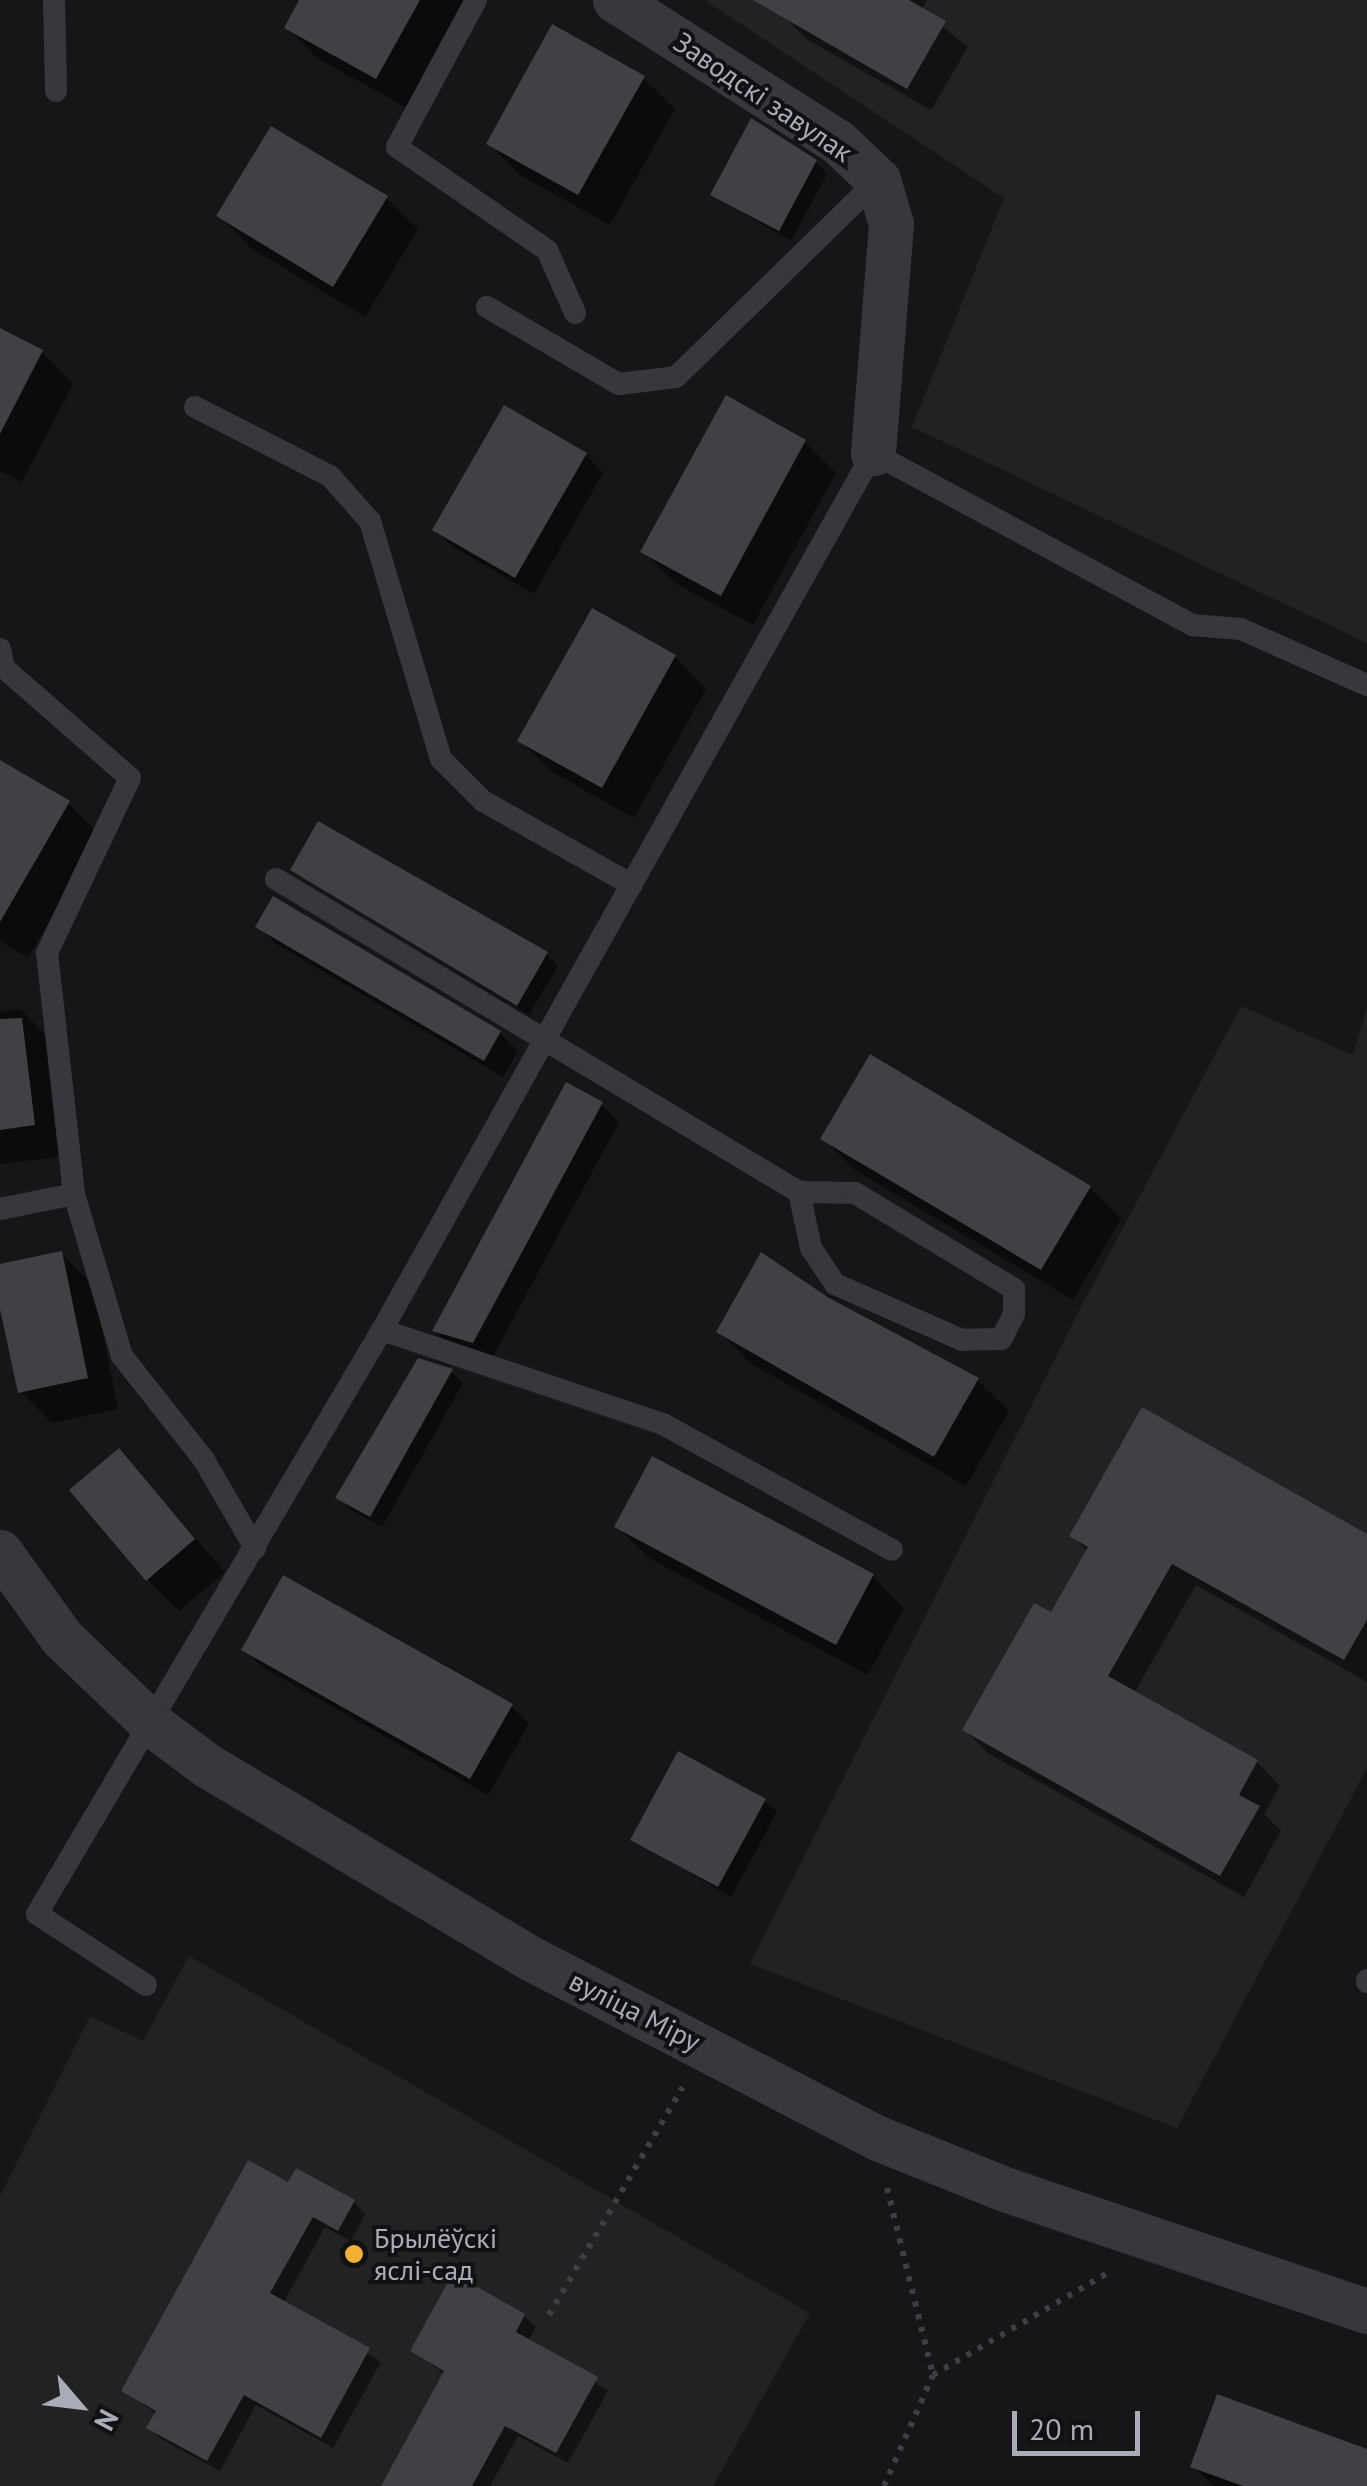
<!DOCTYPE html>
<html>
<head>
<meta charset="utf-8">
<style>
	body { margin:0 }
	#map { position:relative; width:1367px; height:2486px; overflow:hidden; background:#161618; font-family:"PT Sans",sans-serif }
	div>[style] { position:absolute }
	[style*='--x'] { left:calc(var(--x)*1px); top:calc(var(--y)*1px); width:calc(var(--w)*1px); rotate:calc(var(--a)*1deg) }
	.built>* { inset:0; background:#222225 }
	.shadow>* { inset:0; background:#0007 }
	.building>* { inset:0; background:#404145 }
	.path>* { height:6px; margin-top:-3px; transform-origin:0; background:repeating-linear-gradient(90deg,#3d3f44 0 5px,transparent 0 13px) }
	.lane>* { height:22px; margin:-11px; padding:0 11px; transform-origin:11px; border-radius:11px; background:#37383d }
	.street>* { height:45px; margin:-22.5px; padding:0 22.5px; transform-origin:22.5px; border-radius:22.5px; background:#37383d }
	.dots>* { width:28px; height:28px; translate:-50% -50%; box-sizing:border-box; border:5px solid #111113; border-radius:50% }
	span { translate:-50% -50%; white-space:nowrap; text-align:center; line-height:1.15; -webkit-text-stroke:8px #111113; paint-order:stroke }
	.street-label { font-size:28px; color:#a8adb8 }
	.poi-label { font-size:28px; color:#a8adb8 }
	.left { translate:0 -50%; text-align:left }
	.north { position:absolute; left:30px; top:2356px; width:100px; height:100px; -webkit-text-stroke:8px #111113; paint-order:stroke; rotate:118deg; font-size:28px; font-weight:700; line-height:40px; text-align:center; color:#a8adb8 }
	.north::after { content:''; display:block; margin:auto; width:35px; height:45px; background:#a8adb8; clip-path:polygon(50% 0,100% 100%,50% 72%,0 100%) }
	.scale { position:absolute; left:1012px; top:2411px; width:128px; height:45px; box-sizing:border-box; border:5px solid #a8adb8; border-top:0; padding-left:12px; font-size:30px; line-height:35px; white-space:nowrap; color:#a8adb8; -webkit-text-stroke:8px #111113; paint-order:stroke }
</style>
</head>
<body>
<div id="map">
	<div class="built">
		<i style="clip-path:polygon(704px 0,1367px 0,1367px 643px,912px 427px,1004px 198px)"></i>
		<i style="clip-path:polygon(1241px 1006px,1353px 1055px,1367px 1007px,1367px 1768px,1177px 2128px,750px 1964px,1082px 1305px)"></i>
		<i style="clip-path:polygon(189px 1956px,810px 2313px,713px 2486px,0 2486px,0 2196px,90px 2016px,143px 2041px)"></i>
	</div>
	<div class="shadow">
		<i style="clip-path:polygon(302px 0,468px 0,408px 108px,318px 59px,287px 27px)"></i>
		<i style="clip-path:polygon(790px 0,927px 0,921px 10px,968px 47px,931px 110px,805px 38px,782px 14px)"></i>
		<i style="clip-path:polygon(643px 78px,675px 109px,610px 225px,520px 175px,489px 143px)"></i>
		<i style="clip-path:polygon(816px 162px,827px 174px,791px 241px,713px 195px)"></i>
		<i style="clip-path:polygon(386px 198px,418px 229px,365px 317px,251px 248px,220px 216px)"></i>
		<i style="clip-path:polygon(0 331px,42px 352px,73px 384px,22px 482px,0 471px)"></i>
		<i style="clip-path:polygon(805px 442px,836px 473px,753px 625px,675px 583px,643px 551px)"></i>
		<i style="clip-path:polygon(586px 455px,603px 473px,534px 594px,453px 547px,435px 529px)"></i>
		<i style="clip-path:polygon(593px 611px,675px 657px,706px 689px,634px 818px,552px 772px,520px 740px)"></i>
		<i style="clip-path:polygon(0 763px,68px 803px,99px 834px,28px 958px,0 941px)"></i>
		<i style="clip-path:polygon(293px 870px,546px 954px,558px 966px,529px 1015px)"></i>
		<i style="clip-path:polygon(276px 899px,500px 1033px,518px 1051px,503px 1077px,276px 944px,258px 926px)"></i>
		<i style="clip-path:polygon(20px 1009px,52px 1041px,66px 1156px,0 1164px,0 1012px)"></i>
		<i style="clip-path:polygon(601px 1104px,619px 1122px,491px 1360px,453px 1348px,435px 1331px)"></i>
		<i style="clip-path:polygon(823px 1138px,1090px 1188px,1121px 1219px,1073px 1300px,855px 1170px)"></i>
		<i style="clip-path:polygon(62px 1254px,93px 1285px,118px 1409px,52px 1423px,20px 1391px,0 1267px)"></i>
		<i style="clip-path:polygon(828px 1300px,977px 1380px,1009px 1411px,966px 1486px,750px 1363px,719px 1331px)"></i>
		<i style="clip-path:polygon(451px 1372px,463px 1383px,382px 1527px,350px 1509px,338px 1497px)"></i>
		<i style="clip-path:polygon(118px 1451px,225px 1572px,179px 1611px,147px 1580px)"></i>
		<i style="clip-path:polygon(617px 1527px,872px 1576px,904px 1608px,868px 1675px,649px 1558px)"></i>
		<i style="clip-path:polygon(1072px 1536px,1367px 1537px,1367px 1682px,1196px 1585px,1134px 1693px,1257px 1762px,1280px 1786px,1264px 1814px,1281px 1831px,1244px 1897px,988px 1753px,965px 1730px,1052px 1616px,1088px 1552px)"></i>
		<i style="clip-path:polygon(244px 1649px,511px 1706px,529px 1724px,488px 1795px,262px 1667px)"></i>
		<i style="clip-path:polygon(765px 1801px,777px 1812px,731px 1897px,633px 1839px)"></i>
		<i style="clip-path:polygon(288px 2185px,354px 2202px,365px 2214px,351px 2241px,325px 2227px,283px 2303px,381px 2362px,333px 2448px,256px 2405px,220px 2471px,161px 2439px,149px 2428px,157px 2414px,124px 2391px)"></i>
		<i style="clip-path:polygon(524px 2316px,536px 2327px,528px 2342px,608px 2391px,568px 2463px,518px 2436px,490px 2486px,384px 2486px,445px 2374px,413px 2351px)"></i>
		<i style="clip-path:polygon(1367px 2452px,1367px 2486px,1213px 2486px,1193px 2466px)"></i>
	</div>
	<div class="building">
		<i style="clip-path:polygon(299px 0,420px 0,376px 79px,284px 28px)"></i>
		<i style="clip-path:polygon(753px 0,909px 0,946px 21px,907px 89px)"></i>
		<i style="clip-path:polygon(552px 24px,645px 76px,578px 195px,486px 144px)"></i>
		<i style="clip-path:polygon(751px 118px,817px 160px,779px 231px,710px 195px)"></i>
		<i style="clip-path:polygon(271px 126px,388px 196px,333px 287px,216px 216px)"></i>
		<i style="clip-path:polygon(0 328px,43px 350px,0 434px)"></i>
		<i style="clip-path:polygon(726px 395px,806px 440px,721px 596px,640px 552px)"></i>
		<i style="clip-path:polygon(504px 405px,587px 453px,515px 578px,432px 530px)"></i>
		<i style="clip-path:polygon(592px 608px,676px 655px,602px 788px,517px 741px)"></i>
		<i style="clip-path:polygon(0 760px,70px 801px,0 922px)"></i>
		<i style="clip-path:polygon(318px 821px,548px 952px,517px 1006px,290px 870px)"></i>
		<i style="clip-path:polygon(273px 896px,501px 1031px,484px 1061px,255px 927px)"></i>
		<i style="clip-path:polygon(22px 1018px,35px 1125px,0 1130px,0 1019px)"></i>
		<i style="clip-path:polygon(870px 1054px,1091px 1186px,1041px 1270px,820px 1139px)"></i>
		<i style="clip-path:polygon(566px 1082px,603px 1102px,473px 1343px,432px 1331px)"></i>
		<i style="clip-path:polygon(62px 1251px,88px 1378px,18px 1393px,0 1309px,0 1264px)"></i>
		<i style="clip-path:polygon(761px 1252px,829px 1298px,979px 1378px,934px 1457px,716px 1332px)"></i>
		<i style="clip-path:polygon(418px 1358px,453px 1369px,370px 1517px,335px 1498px)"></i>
		<i style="clip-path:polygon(1142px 1407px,1367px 1534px,1367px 1620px,1344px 1660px,1172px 1564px,1108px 1676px,1258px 1760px,1239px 1795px,1260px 1806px,1220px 1876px,962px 1730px,1034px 1603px,1051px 1612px,1088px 1547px,1069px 1536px)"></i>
		<i style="clip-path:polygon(119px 1448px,195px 1539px,146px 1581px,69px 1490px)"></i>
		<i style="clip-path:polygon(652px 1456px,874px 1574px,836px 1645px,614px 1527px)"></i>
		<i style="clip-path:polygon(283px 1575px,513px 1704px,470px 1779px,241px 1650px)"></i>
		<i style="clip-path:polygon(678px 1751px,766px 1799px,718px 1887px,630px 1840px)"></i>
		<i style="clip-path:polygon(248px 2160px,288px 2182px,296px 2168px,355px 2200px,338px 2231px,313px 2217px,270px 2293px,370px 2348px,321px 2438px,244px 2395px,207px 2461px,146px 2428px,156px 2411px,121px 2391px)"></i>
		<i style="clip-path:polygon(453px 2273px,525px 2314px,516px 2332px,598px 2377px,556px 2453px,505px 2426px,472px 2486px,381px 2486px,444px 2371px,410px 2351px)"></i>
		<i style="clip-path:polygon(1217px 2394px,1367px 2449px,1367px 2486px,1243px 2486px,1190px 2467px)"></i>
	</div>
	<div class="path">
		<i style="--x:887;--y:2188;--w:193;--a:76.2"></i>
		<i style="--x:933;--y:2375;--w:206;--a:-30.3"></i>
		<i style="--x:549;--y:2315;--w:264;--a:-59.6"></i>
		<i style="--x:884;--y:2486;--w:121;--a:-66.2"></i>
	</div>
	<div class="lane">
		<i style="--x:54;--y:0;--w:91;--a:88.7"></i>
		<i style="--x:476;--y:0;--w:167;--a:118.3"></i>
		<i style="--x:397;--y:147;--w:182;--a:34.5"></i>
		<i style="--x:547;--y:250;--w:69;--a:66"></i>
		<i style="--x:487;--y:307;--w:153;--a:30.3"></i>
		<i style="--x:619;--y:384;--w:57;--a:-7"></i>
		<i style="--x:676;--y:377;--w:282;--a:-44.3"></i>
		<i style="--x:195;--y:407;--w:152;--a:27.1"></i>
		<i style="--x:330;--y:476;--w:60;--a:48.4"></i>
		<i style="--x:370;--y:521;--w:248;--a:73.4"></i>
		<i style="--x:441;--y:759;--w:59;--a:45"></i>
		<i style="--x:483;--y:801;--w:171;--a:29.4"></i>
		<i style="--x:0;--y:649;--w:19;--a:78"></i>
		<i style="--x:4;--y:668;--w:167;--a:41.1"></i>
		<i style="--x:130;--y:778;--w:194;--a:115.4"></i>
		<i style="--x:47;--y:953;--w:243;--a:83.6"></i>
		<i style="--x:74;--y:1194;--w:76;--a:168.5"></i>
		<i style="--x:276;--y:879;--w:610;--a:30.9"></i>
		<i style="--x:799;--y:1192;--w:56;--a:1"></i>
		<i style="--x:855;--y:1193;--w:186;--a:31.1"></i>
		<i style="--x:1014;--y:1289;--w:25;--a:90"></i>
		<i style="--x:1014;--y:1314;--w:28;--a:117"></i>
		<i style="--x:1001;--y:1339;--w:39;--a:179"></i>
		<i style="--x:962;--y:1340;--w:139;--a:-156.2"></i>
		<i style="--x:835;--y:1284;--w:43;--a:-123.7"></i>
		<i style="--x:811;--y:1248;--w:57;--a:-102.1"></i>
		<i style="--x:74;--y:1194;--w:169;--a:73.5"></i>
		<i style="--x:122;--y:1356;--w:132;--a:51.7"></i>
		<i style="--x:204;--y:1460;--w:102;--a:59.9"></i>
		<i style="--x:382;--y:1330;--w:296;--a:18.5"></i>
		<i style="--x:663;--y:1424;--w:261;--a:28.8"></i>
		<i style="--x:1367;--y:1980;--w:2;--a:90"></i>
		<i style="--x:146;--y:1985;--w:130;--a:-146.9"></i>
		<i style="--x:37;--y:1914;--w:678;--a:-59.43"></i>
		<i style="--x:382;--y:1330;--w:1005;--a:-60.76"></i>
		<i style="--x:873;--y:453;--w:362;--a:28.3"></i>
		<i style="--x:1192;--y:625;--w:49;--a:4.7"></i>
		<i style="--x:1241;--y:629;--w:138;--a:24"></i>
	</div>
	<div class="street">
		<i style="--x:615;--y:0;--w:264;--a:32.5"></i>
		<i style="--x:838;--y:142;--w:55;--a:43.5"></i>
		<i style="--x:878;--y:180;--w:46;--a:73.5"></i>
		<i style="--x:891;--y:224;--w:230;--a:94.5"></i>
		<i style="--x:0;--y:1552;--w:106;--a:54.2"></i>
		<i style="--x:62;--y:1638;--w:126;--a:43.7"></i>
		<i style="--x:153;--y:1725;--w:69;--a:36.7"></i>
		<i style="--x:208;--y:1766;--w:377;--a:30.8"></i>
		<i style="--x:532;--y:1959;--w:386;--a:27.4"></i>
		<i style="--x:875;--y:2137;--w:142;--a:21.9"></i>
		<i style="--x:1007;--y:2190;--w:380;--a:18.6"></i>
	</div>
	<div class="dots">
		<i style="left:354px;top:2254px;background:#f2b134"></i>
	</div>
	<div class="street-label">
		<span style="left:763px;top:97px;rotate:34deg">Заводскі завулак</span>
		<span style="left:635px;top:2011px;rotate:27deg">вуліца Міру</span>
	</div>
	<div class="poi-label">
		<span class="left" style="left:374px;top:2254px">Брылёўскі<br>яслі-сад</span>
	</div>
	<div class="north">N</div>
	<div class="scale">20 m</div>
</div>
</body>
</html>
